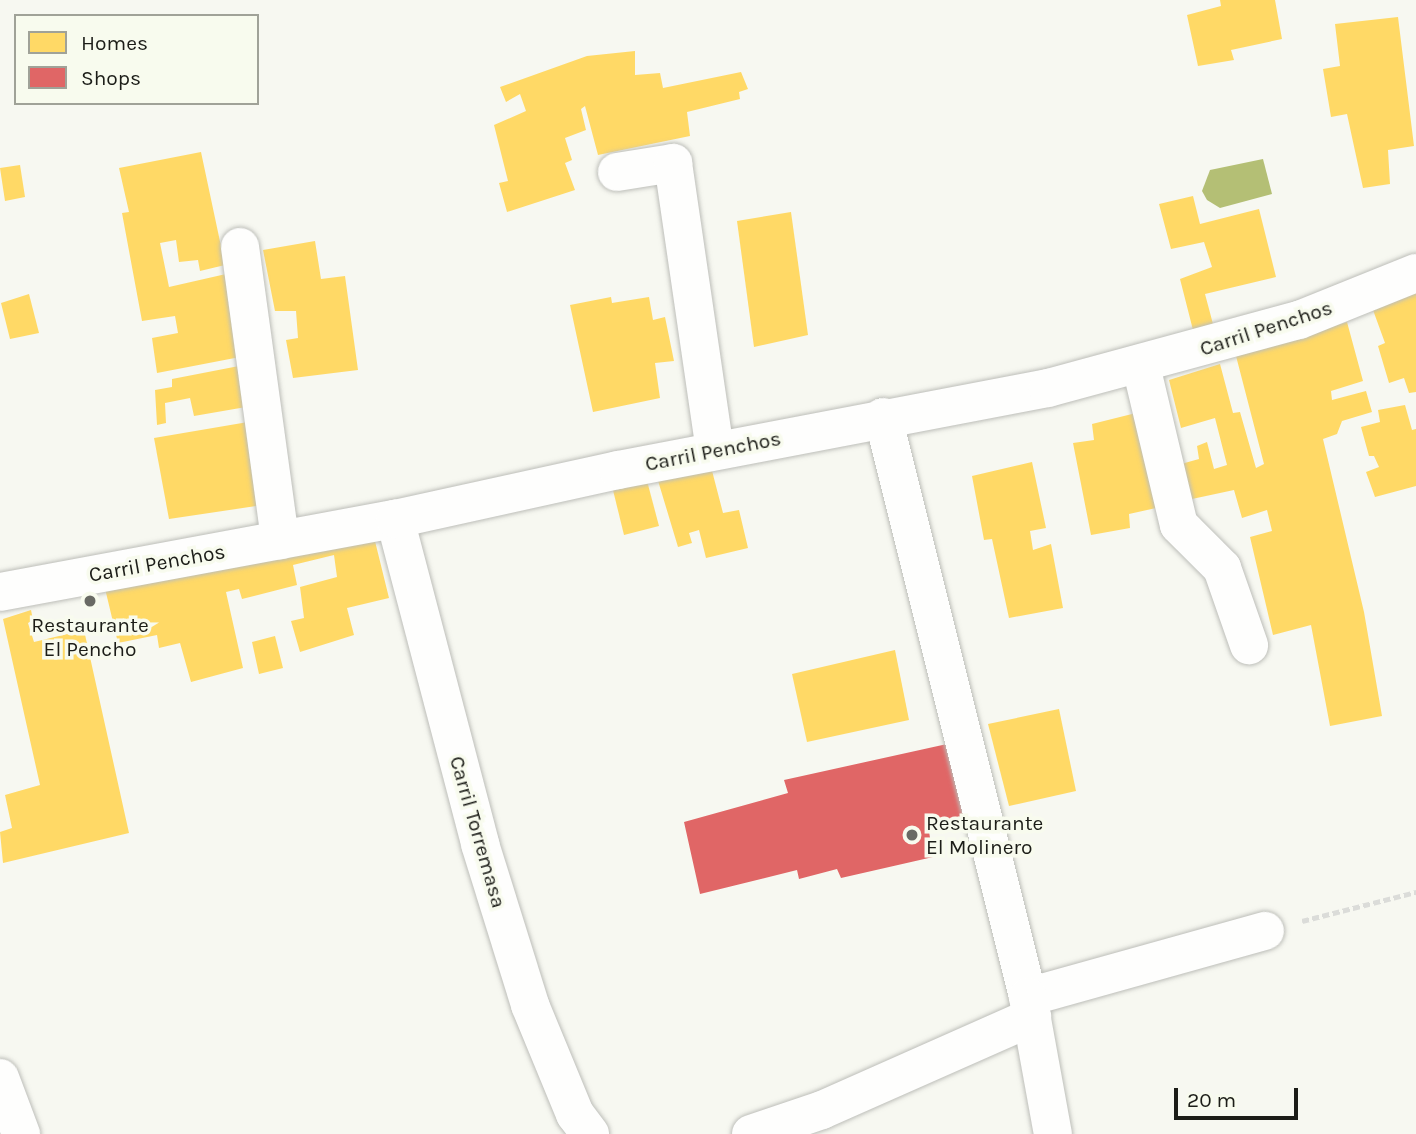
<!DOCTYPE html>
<html>
<head>
<meta charset="utf-8">
<style>
	body { margin:0 }
	#map { position:relative; width:1416px; height:1134px; overflow:hidden; background:#f7f8f1; font-family:Karla,sans-serif }
	div>[style] { position:absolute }
	[style*='--x'] { left:calc(var(--x)*1px); top:calc(var(--y)*1px); width:calc(var(--w)*1px); rotate:calc(var(--a)*1deg) }
	.water>* { inset:0; background:#b4bf75 }
	.homes>* { inset:0; background:#ffd966 }
	.shops>* { inset:0; background:#e06666 }
	.path>* { height:4.5px; margin-top:-2.25px; transform-origin:0; background:repeating-linear-gradient(90deg,#dbdcd9 0 7px,transparent 0 10.5px) }
	.roads { filter:drop-shadow(0 0 2px #bdbeb9) drop-shadow(0 0 2px #bdbeb9) }
	.street>* { height:38px; margin:-19px; padding:0 19px; transform-origin:19px; border-radius:19px; background:#fefefd }
	.dots>* { width:19px; height:19px; translate:-50% -50%; box-sizing:border-box; border:4px solid #f8fbee; border-radius:50% }
	span { translate:-50% -50%; white-space:nowrap; text-align:center; line-height:1.15; -webkit-text-stroke:7px #f8fbee; paint-order:stroke }
	.street-label { font-size:21px; color:#1c1d18 }
	.poi-label { font-size:21px; color:#1c1d18 }
	.left { translate:0 -50%; text-align:left }
	.legend { position:absolute; left:14px; top:14px; width:245px; height:91px; box-sizing:border-box; background:#f8fbee; border:2px solid #a0a298; margin:0; padding:9px 12px; list-style:none; font-size:21px; color:#1c1d18 }
	.legend li { display:flex; align-items:center; gap:14px; height:35px }
	.legend b { width:35px; border:2px solid #a0a298 }
	.scale { position:absolute; left:1174px; top:1088px; width:124px; height:32px; box-sizing:border-box; border:4px solid #1c1d18; border-top:0; padding-left:9px; font-size:21px; line-height:24px; white-space:nowrap; color:#1c1d18; -webkit-text-stroke:5px #f8fbee; paint-order:stroke }
</style>
</head>
<body>
<div id="map">
	<div class="water">
		<i style="clip-path:polygon(1263px 159px,1272px 194px,1220px 208px,1207px 200px,1202px 191px,1210px 170px)"></i>
	</div>
	<div class="homes">
		<i style="clip-path:polygon(1220px 0,1275px 0,1282px 39px,1231px 50px,1234px 60px,1198px 66px,1187px 15px,1221px 6px)"></i>
		<i style="clip-path:polygon(1398px 17px,1414px 146px,1388px 150px,1390px 184px,1363px 188px,1347px 114px,1331px 117px,1323px 69px,1340px 66px,1335px 24px)"></i>
		<i style="clip-path:polygon(635px 51px,635px 75px,660px 73px,663px 88px,741px 72px,748px 89px,739px 92px,740px 99px,687px 112px,690px 136px,598px 155px,585px 106px,581px 109px,586px 130px,565px 138px,572px 160px,565px 163px,575px 190px,507px 212px,499px 183px,508px 181px,494px 125px,526px 111px,520px 94px,506px 102px,500px 87px,587px 56px)"></i>
		<i style="clip-path:polygon(201px 152px,225px 265px,200px 271px,198px 260px,179px 262px,176px 240px,160px 243px,169px 287px,226px 274px,240px 357px,157px 373px,152px 338px,178px 333px,175px 316px,142px 321px,122px 213px,129px 212px,119px 168px)"></i>
		<i style="clip-path:polygon(20px 165px,25px 197px,5px 201px,0 168px)"></i>
		<i style="clip-path:polygon(1193px 196px,1200px 224px,1259px 209px,1276px 277px,1205px 294px,1213px 324px,1193px 330px,1180px 279px,1212px 267px,1204px 242px,1171px 249px,1159px 204px)"></i>
		<i style="clip-path:polygon(791px 212px,808px 335px,754px 347px,737px 221px)"></i>
		<i style="clip-path:polygon(315px 241px,321px 279px,345px 276px,358px 370px,293px 378px,286px 340px,298px 338px,296px 311px,275px 311px,263px 250px)"></i>
		<i style="clip-path:polygon(1416px 283px,1416px 392px,1409px 393px,1404px 378px,1389px 383px,1378px 346px,1385px 343px,1369px 299px)"></i>
		<i style="clip-path:polygon(29px 294px,39px 333px,10px 339px,1px 303px)"></i>
		<i style="clip-path:polygon(611px 297px,612px 303px,649px 297px,653px 320px,665px 317px,674px 361px,655px 363px,660px 398px,593px 412px,570px 305px)"></i>
		<i style="clip-path:polygon(1347px 322px,1363px 381px,1331px 391px,1332px 400px,1366px 391px,1372px 412px,1342px 421px,1337px 434px,1323px 439px,1364px 612px,1382px 716px,1330px 726px,1311px 625px,1273px 635px,1250px 537px,1272px 531px,1267px 510px,1242px 518px,1234px 490px,1192px 499px,1181px 464px,1199px 459px,1197px 446px,1207px 442px,1214px 469px,1227px 465px,1215px 418px,1181px 428px,1169px 380px,1220px 364px,1233px 413px,1240px 412px,1256px 468px,1264px 464px,1236px 356px)"></i>
		<i style="clip-path:polygon(239px 366px,246px 407px,194px 416px,190px 398px,165px 403px,166px 423px,157px 425px,155px 390px,172px 387px,172px 379px)"></i>
		<i style="clip-path:polygon(1405px 405px,1412px 430px,1416px 429px,1416px 486px,1375px 497px,1366px 472px,1379px 467px,1374px 456px,1369px 456px,1361px 427px,1380px 422px,1378px 410px)"></i>
		<i style="clip-path:polygon(1136px 413px,1156px 508px,1129px 514px,1130px 528px,1091px 535px,1073px 443px,1094px 440px,1092px 424px)"></i>
		<i style="clip-path:polygon(248px 422px,263px 505px,169px 519px,154px 438px)"></i>
		<i style="clip-path:polygon(1032px 462px,1046px 528px,1030px 531px,1033px 550px,1051px 544px,1063px 608px,1009px 618px,992px 539px,984px 540px,972px 476px)"></i>
		<i style="clip-path:polygon(710px 463px,723px 513px,739px 510px,748px 548px,706px 558px,699px 530px,689px 533px,692px 543px,678px 547px,656px 474px)"></i>
		<i style="clip-path:polygon(646px 477px,659px 526px,624px 535px,612px 486px)"></i>
		<i style="clip-path:polygon(374px 537px,389px 598px,347px 608px,354px 635px,300px 652px,291px 621px,304px 618px,300px 587px,337px 577px,334px 555px,293px 565px,297px 585px,242px 599px,239px 589px,226px 592px,243px 668px,191px 682px,180px 643px,159px 648px,157px 635px,118px 643px,103px 580px)"></i>
		<i style="clip-path:polygon(31px 610px,33px 620px,28px 623px,34px 642px,84px 630px,129px 833px,3px 863px,0 832px,12px 828px,5px 795px,40px 785px,3px 619px)"></i>
		<i style="clip-path:polygon(275px 636px,283px 668px,259px 674px,252px 642px)"></i>
		<i style="clip-path:polygon(895px 650px,909px 720px,807px 742px,792px 674px)"></i>
		<i style="clip-path:polygon(1059px 709px,1076px 791px,1009px 806px,988px 724px)"></i>
	</div>
	<div class="shops">
		<i style="clip-path:polygon(947px 744px,967px 818px,928px 825px,933px 857px,841px 878px,837px 869px,799px 879px,797px 870px,700px 894px,684px 822px,788px 793px,784px 780px)"></i>
	</div>
	<div class="path">
		<i style="--x:1302;--y:921;--w:118;--a:-14.3"></i>
	</div>
	<div class="roads">
		<div class="street">
			<i style="--x:617;--y:172;--w:57;--a:-9.1"></i>
			<i style="--x:673;--y:163;--w:290;--a:81.7"></i>
			<i style="--x:240;--y:247;--w:296;--a:82.2"></i>
			<i style="--x:1141;--y:366;--w:163;--a:76.6"></i>
			<i style="--x:1179;--y:525;--w:61;--a:45"></i>
			<i style="--x:1222;--y:568;--w:82;--a:70.7"></i>
			<i style="--x:883;--y:417;--w:598;--a:75.96"></i>
			<i style="--x:1028;--y:997;--w:246;--a:-15.6"></i>
			<i style="--x:395;--y:519;--w:336;--a:75.3"></i>
			<i style="--x:480;--y:844;--w:169;--a:72.7"></i>
			<i style="--x:530;--y:1005;--w:118;--a:67.6"></i>
			<i style="--x:575;--y:1114;--w:25;--a:53"></i>
			<i style="--x:0;--y:592;--w:402;--a:-10.5"></i>
			<i style="--x:395;--y:519;--w:228;--a:-12.4"></i>
			<i style="--x:618;--y:470;--w:438;--a:-10.8"></i>
			<i style="--x:1048;--y:388;--w:260;--a:-15.2"></i>
			<i style="--x:1299;--y:320;--w:126;--a:-21.9"></i>
			<i style="--x:1028;--y:997;--w:139;--a:79.7"></i>
			<i style="--x:0;--y:1078;--w:60;--a:69.4"></i>
			<i style="--x:751;--y:1134;--w:75;--a:-18.7"></i>
			<i style="--x:822;--y:1110;--w:230;--a:-23.9"></i>
		</div>
	</div>
	<div class="dots">
		<i style="left:90px;top:601px;background:#696a64"></i>
		<i style="left:912px;top:835px;background:#696a64"></i>
	</div>
	<div class="street-label">
		<span style="left:1266px;top:328px;rotate:-18deg">Carril Penchos</span>
		<span style="left:713px;top:451px;rotate:-11deg">Carril Penchos</span>
		<span style="left:157px;top:563px;rotate:-10deg">Carril Penchos</span>
		<span style="left:478px;top:832px;rotate:74deg">Carril Torremasa</span>
	</div>
	<div class="poi-label">
		<span style="left:90px;top:637px">Restaurante<br>El Pencho</span>
		<span class="left" style="left:926px;top:835px">Restaurante<br>El Molinero</span>
	</div>
	<ul class="legend">
	<li><b style="height:19px;background:#ffd966"></b>Homes</li>
	<li><b style="height:19px;background:#e06666"></b>Shops</li>
	</ul>
	<div class="scale">20 m</div>
</div>
</body>
</html>
